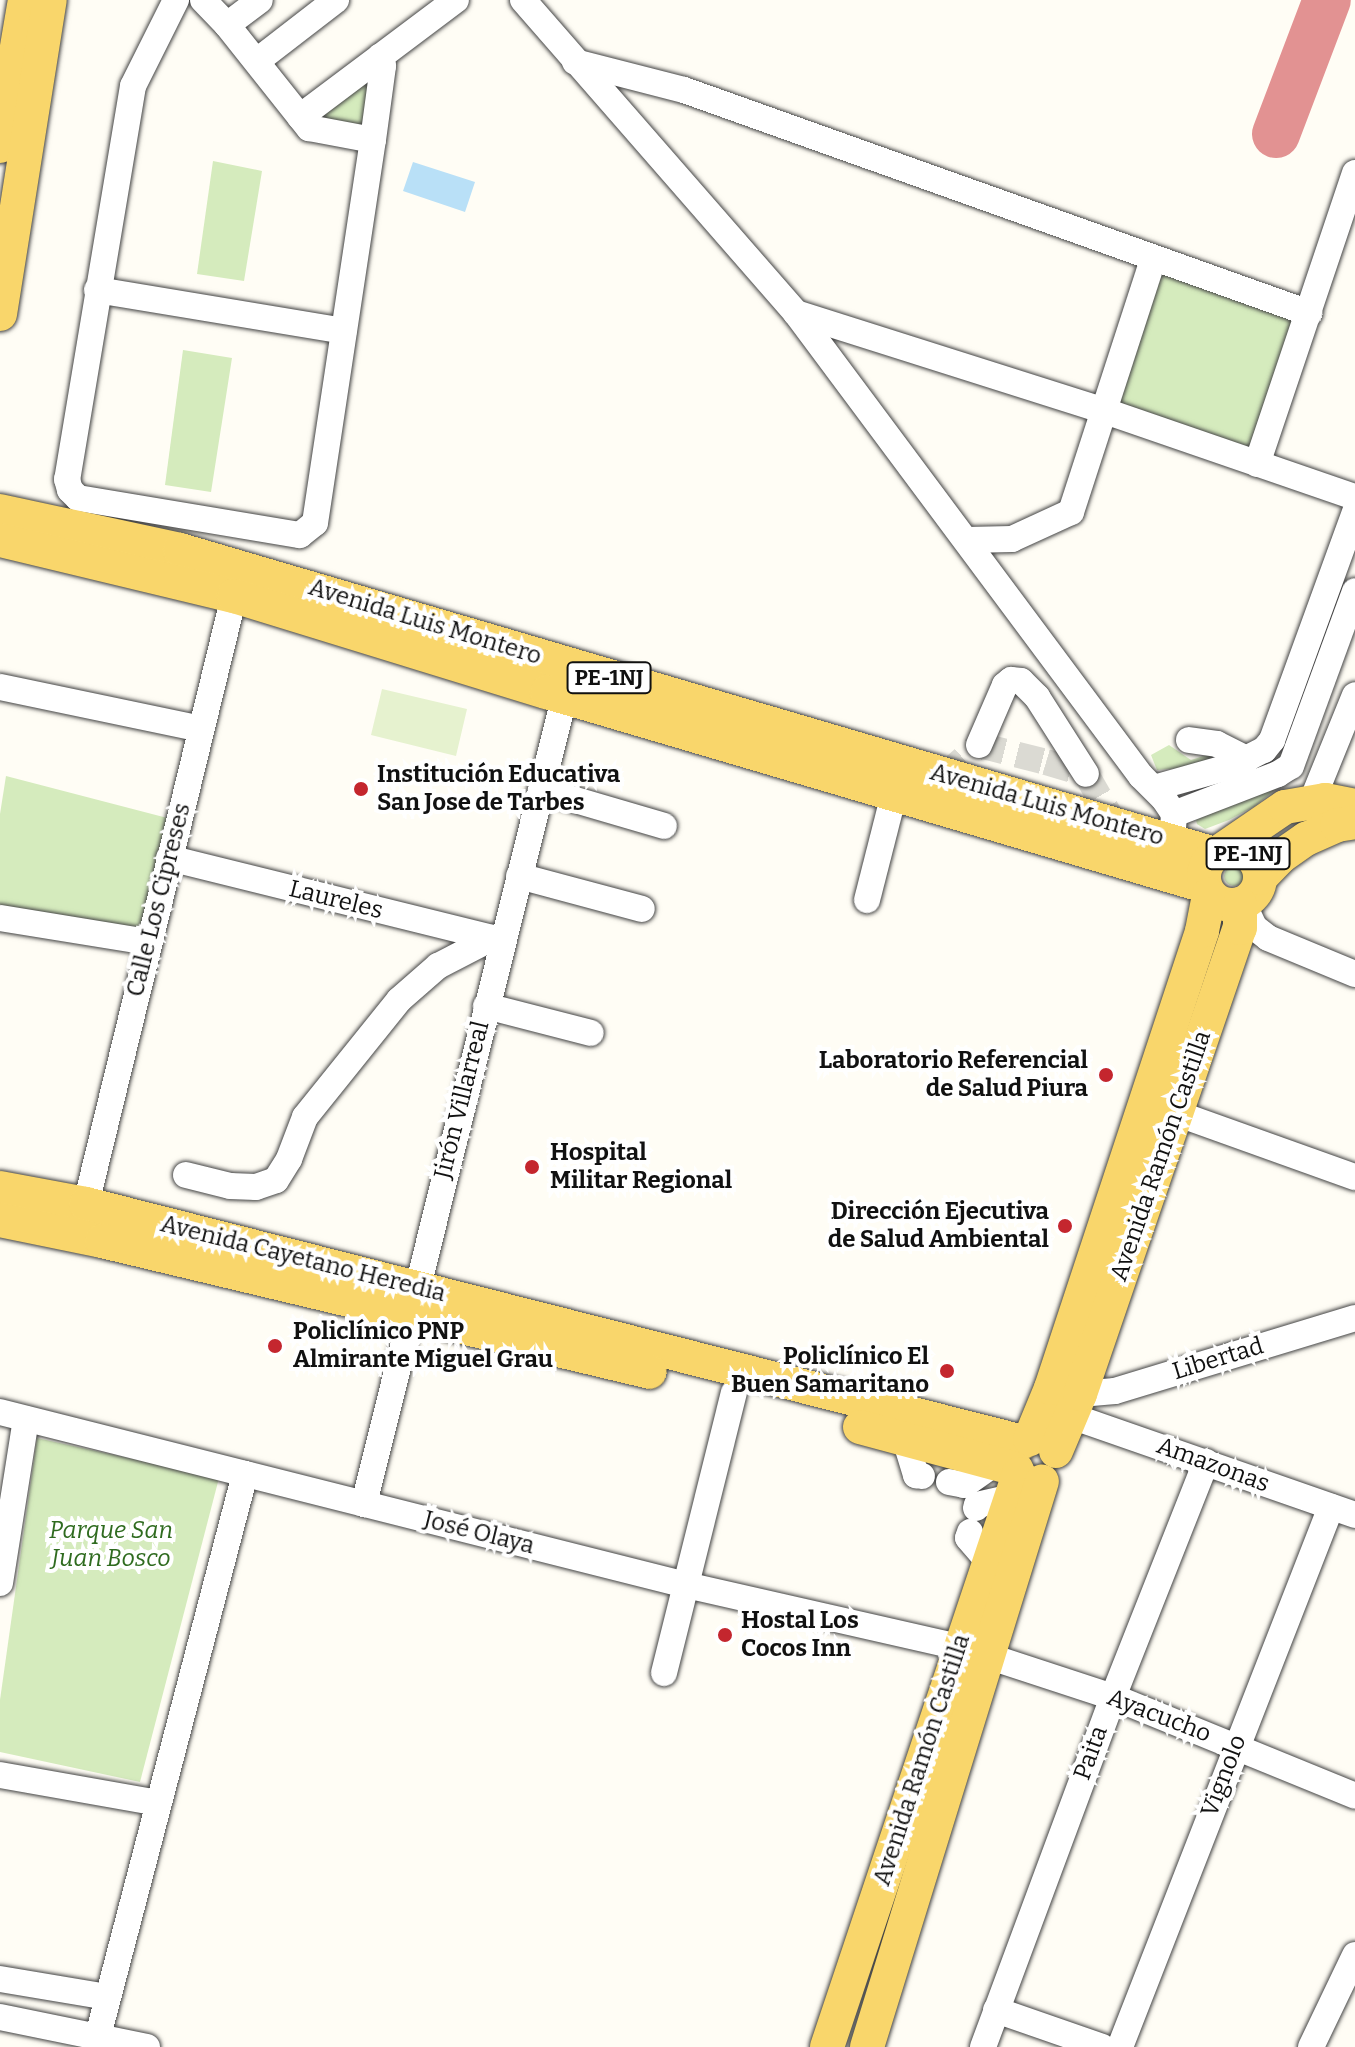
<!DOCTYPE html>
<html>
<head>
<meta charset="utf-8">
<style>
	body { margin:0 }
	#map { position:relative; width:1355px; height:2047px; overflow:hidden; background:#fffdf5; font-family:Bitter,serif }
	div>[style] { position:absolute }
	[style*='--x'] { left:calc(var(--x)*1px); top:calc(var(--y)*1px); width:calc(var(--w)*1px); rotate:calc(var(--a)*1deg) }
	.green>* { inset:0; background:#d5ebbd }
	.round { border-radius:50% }
	.pitch>* { inset:0; background:#e6f2cf }
	.water>* { inset:0; background:#b9e0f7 }
	.taxiway>* { height:48px; margin:-24px; padding:0 24px; transform-origin:24px; border-radius:24px; background:#e29292 }
	.minor-tunnel>* { height:26px; margin-top:-13px; transform-origin:0; background:repeating-linear-gradient(90deg,#dbdad3 0 26px,transparent 0 39px) }
	.roads { filter:drop-shadow(0 0 2px #444) drop-shadow(0 0 2px #444) }
	.minor>* { height:26px; margin:-13px; padding:0 13px; transform-origin:13px; border-radius:13px; background:#fff }
	.major>* { height:34px; margin:-17px; padding:0 17px; transform-origin:17px; border-radius:17px; background:#f9d66b }
	.major>.ring { margin:-17px; padding:0; box-sizing:content-box; background:none; border:34px solid #f9d66b; border-radius:50% }
	.dots>* { width:22px; height:22px; translate:-50% -50%; box-sizing:border-box; border:4px solid #fff; border-radius:50% }
	span { translate:-50% -50%; white-space:nowrap; text-align:center; line-height:1.15; -webkit-text-stroke:8px #fff; paint-order:stroke }
	.shield-label span { padding:2px 6px; background:#fff; border:2px solid; border-radius:6px; -webkit-text-stroke-width:0 }
	.shield-label { font-size:22px; color:#111; font-weight:700 }
	.street-label { font-size:24px; color:#111 }
	.poi-label { font-size:24px; color:#111; font-weight:700 }
	.left { translate:0 -50%; text-align:left }
	.right { translate:-100% -50%; text-align:right }
	.park-label { font-size:24px; color:#2f6b1f; font-style:italic }
</style>
</head>
<body>
<div id="map">
	<div class="green">
		<i style="clip-path:polygon(369px 81px,362px 129px,314px 117px)"></i>
		<i style="clip-path:polygon(213px 161px,262px 171px,244px 281px,197px 274px)"></i>
		<i style="clip-path:polygon(1162px 268px,1296px 314px,1249px 452px,1115px 406px)"></i>
		<i style="clip-path:polygon(183px 350px,232px 358px,211px 492px,165px 485px)"></i>
		<i style="clip-path:polygon(1169px 745px,1191px 760px,1216px 752px,1217px 757px,1182px 768px,1157px 770px,1151px 755px)"></i>
		<i style="clip-path:polygon(6px 776px,175px 820px,146px 934px,0 911px,0 814px)"></i>
		<i style="clip-path:polygon(1287px 780px,1255px 806px,1229px 820px,1205px 829px,1197px 824px,1196px 820px)"></i>
		<i class="round" style="left:1224px;top:866px;width:20px;height:20px"></i>
		<i style="clip-path:polygon(37px 1438px,219px 1478px,140px 1782px,0 1752px,0 1700px)"></i>
	</div>
	<div class="pitch">
		<i style="clip-path:polygon(382px 689px,467px 709px,456px 756px,371px 735px)"></i>
	</div>
	<div class="water">
		<i style="clip-path:polygon(413px 162px,475px 182px,465px 212px,403px 191px)"></i>
	</div>
	<div class="taxiway">
		<i style="--x:1276;--y:134;--w:143;--a:-69.2"></i>
	</div>
	<div class="minor-tunnel">
		<i style="--x:944;--y:776;--w:47;--a:-41.5"></i>
		<i style="--x:979;--y:745;--w:69;--a:14.2"></i>
		<i style="--x:1046;--y:762;--w:42;--a:16.7"></i>
		<i style="--x:1086;--y:774;--w:60;--a:60"></i>
	</div>
	<div class="roads">
		<div class="minor">
			<i style="--x:176;--y:0;--w:96;--a:116.6"></i>
			<i style="--x:133;--y:86;--w:399;--a:99.5"></i>
			<i style="--x:67;--y:479;--w:11;--a:75"></i>
			<i style="--x:70;--y:490;--w:11;--a:45"></i>
			<i style="--x:78;--y:498;--w:225;--a:9.5"></i>
			<i style="--x:300;--y:535;--w:19;--a:-39"></i>
			<i style="--x:315;--y:523;--w:387;--a:-81.4"></i>
			<i style="--x:373;--y:140;--w:75;--a:-82.3"></i>
			<i style="--x:383;--y:66;--w:10;--a:-107"></i>
			<i style="--x:203;--y:0;--w:35;--a:46"></i>
			<i style="--x:227;--y:25;--w:132;--a:51.5"></i>
			<i style="--x:309;--y:128;--w:65;--a:10.6"></i>
			<i style="--x:523;--y:0;--w:415;--a:48.9"></i>
			<i style="--x:796;--y:313;--w:577;--a:53.31"></i>
			<i style="--x:1141;--y:776;--w:33;--a:45"></i>
			<i style="--x:1164;--y:799;--w:18;--a:56"></i>
			<i style="--x:1174;--y:814;--w:28;--a:94"></i>
			<i style="--x:227;--y:25;--w:41;--a:-37.1"></i>
			<i style="--x:257;--y:61;--w:100;--a:-37.7"></i>
			<i style="--x:575;--y:62;--w:113;--a:14.4"></i>
			<i style="--x:684;--y:90;--w:664;--a:19.64"></i>
			<i style="--x:300;--y:117;--w:195;--a:-36.9"></i>
			<i style="--x:97;--y:290;--w:250;--a:9.4"></i>
			<i style="--x:796;--y:313;--w:324;--a:17.6"></i>
			<i style="--x:1105;--y:411;--w:264;--a:19"></i>
			<i style="--x:1257;--y:464;--w:307;--a:-71.4"></i>
			<i style="--x:967;--y:540;--w:45;--a:-1.3"></i>
			<i style="--x:1012;--y:539;--w:65;--a:-24.6"></i>
			<i style="--x:1071;--y:512;--w:265;--a:-72"></i>
			<i style="--x:0;--y:687;--w:205;--a:11.8"></i>
			<i style="--x:1189;--y:740;--w:28;--a:8"></i>
			<i style="--x:1217;--y:744;--w:34;--a:27"></i>
			<i style="--x:979;--y:745;--w:65;--a:-66.6"></i>
			<i style="--x:1005;--y:685;--w:8;--a:-40"></i>
			<i style="--x:1011;--y:680;--w:10;--a:6"></i>
			<i style="--x:1021;--y:681;--w:23;--a:45"></i>
			<i style="--x:1037;--y:697;--w:91;--a:57.5"></i>
			<i style="--x:1154;--y:788;--w:81;--a:-15.8"></i>
			<i style="--x:1232;--y:766;--w:36;--a:-27"></i>
			<i style="--x:1264;--y:750;--w:13;--a:-51"></i>
			<i style="--x:1272;--y:740;--w:243;--a:-70"></i>
			<i style="--x:541;--y:790;--w:128;--a:16.3"></i>
			<i style="--x:1312;--y:801;--w:114;--a:-67.9"></i>
			<i style="--x:1174;--y:814;--w:111;--a:-21"></i>
			<i style="--x:1278;--y:774;--w:15;--a:-32"></i>
			<i style="--x:1291;--y:766;--w:186;--a:-69.9"></i>
			<i style="--x:169;--y:858;--w:341;--a:13.9"></i>
			<i style="--x:519;--y:876;--w:127;--a:15"></i>
			<i style="--x:867;--y:900;--w:109;--a:-75.7"></i>
			<i style="--x:1243;--y:903;--w:26;--a:65"></i>
			<i style="--x:1254;--y:927;--w:18;--a:38"></i>
			<i style="--x:1268;--y:938;--w:94;--a:22.5"></i>
			<i style="--x:0;--y:918;--w:151;--a:9.2"></i>
			<i style="--x:486;--y:1006;--w:108;--a:14.4"></i>
			<i style="--x:1159;--y:1107;--w:208;--a:19.7"></i>
			<i style="--x:186;--y:1175;--w:45;--a:14"></i>
			<i style="--x:230;--y:1186;--w:26;--a:2"></i>
			<i style="--x:256;--y:1187;--w:21;--a:-19"></i>
			<i style="--x:276;--y:1180;--w:25;--a:-58"></i>
			<i style="--x:289;--y:1159;--w:45;--a:-69.1"></i>
			<i style="--x:305;--y:1117;--w:150;--a:-51.2"></i>
			<i style="--x:399;--y:1000;--w:52;--a:-41.1"></i>
			<i style="--x:438;--y:966;--w:61;--a:-27.4"></i>
			<i style="--x:86;--y:1204;--w:626;--a:-76.32"></i>
			<i style="--x:1080;--y:1394;--w:35;--a:-5"></i>
			<i style="--x:1115;--y:1391;--w:251;--a:-16.9"></i>
			<i style="--x:0;--y:1412;--w:707;--a:14.15"></i>
			<i style="--x:686;--y:1585;--w:281;--a:12.8"></i>
			<i style="--x:960;--y:1647;--w:161;--a:18.1"></i>
			<i style="--x:1113;--y:1697;--w:261;--a:22.2"></i>
			<i style="--x:1071;--y:1416;--w:301;--a:19.2"></i>
			<i style="--x:905;--y:1439;--w:38;--a:73"></i>
			<i style="--x:916;--y:1475;--w:6;--a:9"></i>
			<i style="--x:949;--y:1482;--w:15;--a:11"></i>
			<i style="--x:964;--y:1485;--w:38;--a:-35"></i>
			<i style="--x:364;--y:1504;--w:830;--a:-76.06"></i>
			<i style="--x:976;--y:1508;--w:3;--a:-72"></i>
			<i style="--x:977;--y:1505;--w:35;--a:-13"></i>
			<i style="--x:970;--y:1532;--w:6;--a:108"></i>
			<i style="--x:968;--y:1538;--w:32;--a:49"></i>
			<i style="--x:0;--y:1583;--w:166;--a:-81"></i>
			<i style="--x:664;--y:1673;--w:289;--a:-76"></i>
			<i style="--x:0;--y:1775;--w:161;--a:10"></i>
			<i style="--x:0;--y:1979;--w:109;--a:9.5"></i>
			<i style="--x:996;--y:2010;--w:112;--a:19.2"></i>
			<i style="--x:0;--y:2017;--w:150;--a:11.5"></i>
			<i style="--x:98;--y:2036;--w:581;--a:-75.34"></i>
			<i style="--x:983;--y:2047;--w:373;--a:-69.6"></i>
			<i style="--x:1113;--y:1697;--w:253;--a:-68.4"></i>
			<i style="--x:1120;--y:2047;--w:580;--a:-68.66"></i>
			<i style="--x:1311;--y:2047;--w:102;--a:-64.4"></i>
		</div>
		<div class="major">
			<i style="--x:0;--y:146;--w:148;--a:-80.3"></i>
			<i style="--x:0;--y:314;--w:318;--a:-81"></i>
			<i style="--x:0;--y:511;--w:184;--a:12.2"></i>
			<i style="--x:180;--y:550;--w:1079;--a:16.37"></i>
			<i style="--x:0;--y:540;--w:241;--a:13.5"></i>
			<i style="--x:234;--y:596;--w:327;--a:17.1"></i>
			<i style="--x:547;--y:692;--w:686;--a:16.43"></i>
			<i class="ring" style="left:1204px;top:849px;width:22px;height:22px"></i>
			<i style="--x:1219;--y:852;--w:80;--a:-34.3"></i>
			<i style="--x:1285;--y:807;--w:41;--a:-9.9"></i>
			<i style="--x:1325;--y:800;--w:31;--a:11"></i>
			<i style="--x:1260;--y:878;--w:29;--a:-46"></i>
			<i style="--x:1280;--y:857;--w:32;--a:-35"></i>
			<i style="--x:1306;--y:839;--w:34;--a:-24"></i>
			<i style="--x:1337;--y:825;--w:18;--a:-9"></i>
			<i style="--x:0;--y:1188;--w:87;--a:10.5"></i>
			<i style="--x:86;--y:1204;--w:967;--a:14.25"></i>
			<i style="--x:0;--y:1220;--w:104;--a:11.6"></i>
			<i style="--x:102;--y:1241;--w:563;--a:13.44"></i>
			<i style="--x:860;--y:1427;--w:162;--a:15.1"></i>
			<i style="--x:1030;--y:1439;--w:55;--a:-67.6"></i>
			<i style="--x:1051;--y:1388;--w:481;--a:-71.7"></i>
			<i style="--x:1202;--y:931;--w:37;--a:-79"></i>
			<i style="--x:1056;--y:1451;--w:62;--a:-67.2"></i>
			<i style="--x:1080;--y:1394;--w:493;--a:-71.1"></i>
			<i style="--x:1240;--y:928;--w:24;--a:-90"></i>
			<i style="--x:827;--y:2047;--w:604;--a:-71.48"></i>
			<i style="--x:867;--y:2047;--w:592;--a:-72.82"></i>
		</div>
	</div>
	<div class="dots">
		<i style="left:361px;top:789px;background:#c4262e"></i>
		<i style="left:1106px;top:1075px;background:#c4262e"></i>
		<i style="left:532px;top:1167px;background:#c4262e"></i>
		<i style="left:1065px;top:1226px;background:#c4262e"></i>
		<i style="left:275px;top:1346px;background:#c4262e"></i>
		<i style="left:947px;top:1371px;background:#c4262e"></i>
		<i style="left:725px;top:1635px;background:#c4262e"></i>
	</div>
	<div class="shield-label">
		<span style="left:609px;top:678px">PE-1NJ</span>
		<span style="left:1248px;top:854px">PE-1NJ</span>
	</div>
	<div class="street-label">
		<span style="left:425px;top:622px;rotate:17deg">Avenida Luis Montero</span>
		<span style="left:1047px;top:805px;rotate:16deg">Avenida Luis Montero</span>
		<span style="left:159px;top:900px;rotate:-76deg">Calle Los Cipreses</span>
		<span style="left:336px;top:900px;rotate:14deg">Laureles</span>
		<span style="left:462px;top:1100px;rotate:-76deg">Jirón Villarreal</span>
		<span style="left:1161px;top:1156px;rotate:-71deg">Avenida Ramón Castilla</span>
		<span style="left:303px;top:1259px;rotate:14deg">Avenida Cayetano Heredia</span>
		<span style="left:1218px;top:1359px;rotate:-17deg">Libertad</span>
		<span style="left:1213px;top:1465px;rotate:20deg">Amazonas</span>
		<span style="left:479px;top:1533px;rotate:14deg">José Olaya</span>
		<span style="left:1159px;top:1716px;rotate:21deg">Ayacucho</span>
		<span style="left:1091px;top:1753px;rotate:-70deg">Paita</span>
		<span style="left:922px;top:1760px;rotate:-72deg">Avenida Ramón Castilla</span>
		<span style="left:1224px;top:1776px;rotate:-69deg">Vignolo</span>
	</div>
	<div class="poi-label">
		<span class="left" style="left:377px;top:789px">Institución Educativa<br>San Jose de Tarbes</span>
		<span class="right" style="left:1088px;top:1075px">Laboratorio Referencial<br>de Salud Piura</span>
		<span class="left" style="left:550px;top:1167px">Hospital<br>Militar Regional</span>
		<span class="right" style="left:1049px;top:1226px">Dirección Ejecutiva<br>de Salud Ambiental</span>
		<span class="left" style="left:293px;top:1346px">Policlínico PNP<br>Almirante Miguel Grau</span>
		<span class="right" style="left:929px;top:1371px">Policlínico El<br>Buen Samaritano</span>
		<span class="left" style="left:741px;top:1635px">Hostal Los<br>Cocos Inn</span>
	</div>
	<div class="park-label">
		<span style="left:111px;top:1545px">Parque San<br>Juan Bosco</span>
	</div>
</div>
</body>
</html>
